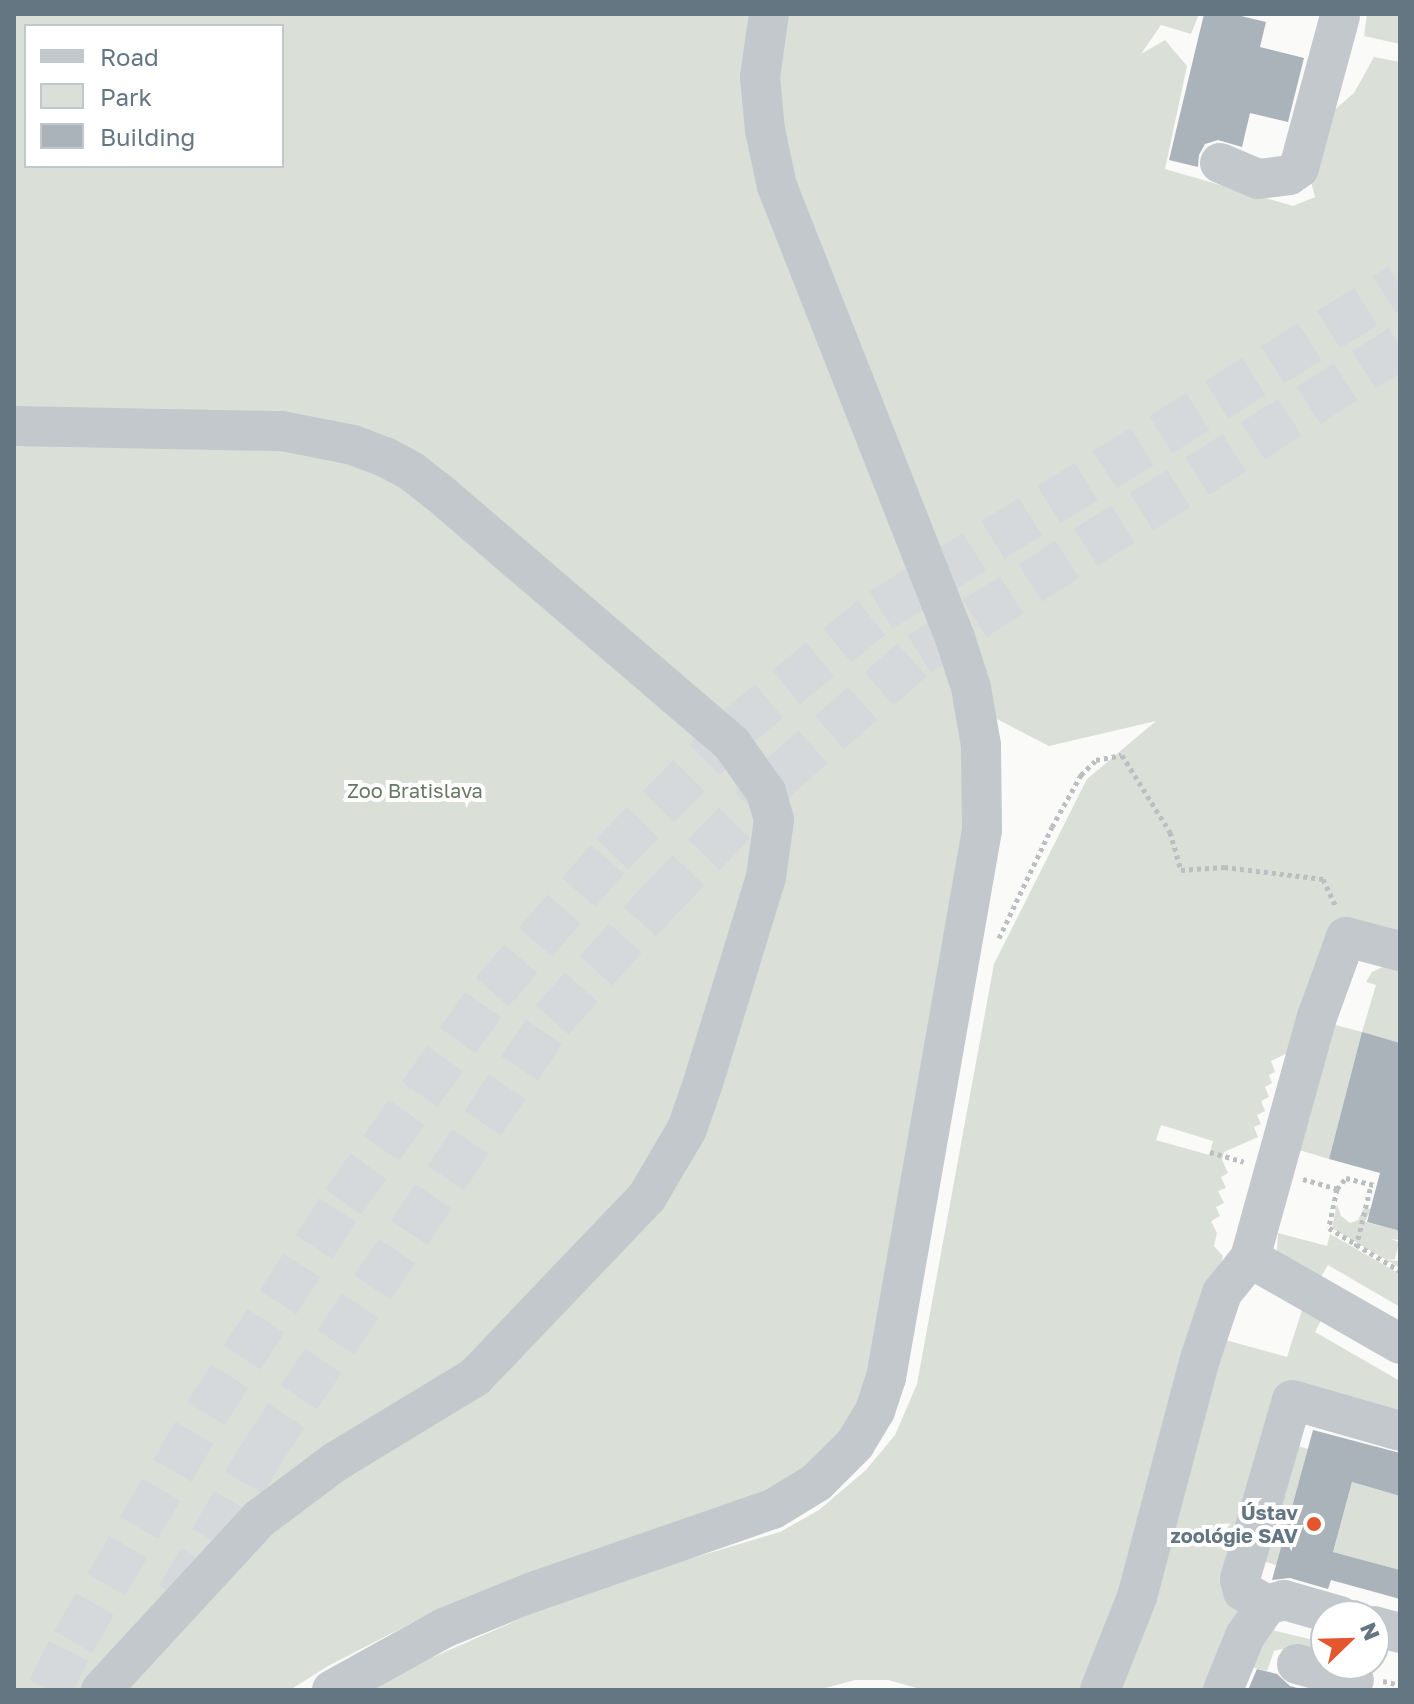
<!DOCTYPE html>
<meta charset="utf-8">
<style>
body{margin:0}
#map{position:relative;width:1414px;height:1704px;overflow:hidden;background:#fafaf8;font-family:"Golos Text",sans-serif}
div>[style]{position:absolute}
.green>*{inset:0;background:#dadfd7}
.building>*{inset:0;background:#aab3b9}
.highway-tunnel>*{height:44px;margin-top:-22px;transform-origin:0;background:repeating-linear-gradient(90deg,#d5d9db 0 44px,transparent 0 66px)}
.path>*{height:5px;margin-top:-2.5px;transform-origin:0;background:repeating-linear-gradient(90deg,#bbbfc2 0 4px,transparent 0 8px)}
.minor>*{height:40px;margin:-20px;padding:0 20px;transform-origin:20px;border-radius:20px;background:#c3c8cc}
.dots>*{width:22px;height:22px;translate:-50% -50%;box-sizing:border-box;border:4px solid #fff;border-radius:50%}
span{translate:-50% -50%;white-space:nowrap;text-align:center;line-height:1.15;-webkit-text-stroke:8px #fff;paint-order:stroke}
.park-label{font-size:20px;color:#687a64}
.poi-label{font-size:20px;color:#657683;font-weight:700}
.right{translate:-100% -50%;text-align:right}
.frame{position:absolute;inset:0;border:16px solid #657683;pointer-events:none}
.legend{position:absolute;left:24px;top:24px;width:260px;height:144px;box-sizing:border-box;background:#fff;border:2px solid #c1c8cd;margin:0;padding:10px 14px;list-style:none;font-size:24px;color:#657683}
.legend li{display:flex;align-items:center;gap:16px;height:40px}
.legend b{width:40px;border:2px solid #c1c8cd}
.north{position:absolute;left:1310px;top:1600px;width:80px;height:80px;box-sizing:border-box;background:#fff;border:2px solid #c1c8cd;border-radius:50%;rotate:67deg;font-size:22px;font-weight:700;line-height:32px;text-align:center;color:#657683}
.north::after{content:'';display:block;margin:auto;width:28px;height:36px;background:#e4572e;clip-path:polygon(50% 0,100% 100%,50% 72%,0 100%)}
</style>
<div id="map">
<div class="green">
<i style="clip-path:polygon(evenodd,14px 14px,749px 14px,743px 64px,945px 668px,962px 735px,967px 824px,865px 1392px,826px 1453px,783px 1482px,719px 1513px,433px 1612px,328px 1666px,290px 1690px,14px 1690px,14px 14px,26px 26px,282px 26px,282px 166px,26px 166px,26px 26px)"></i>
<i style="clip-path:polygon(evenodd,785px 14px,1199px 14px,1191px 34px,1161px 25px,1141px 54px,1165px 40px,1187px 66px,1165px 169px,1293px 206px,1315px 197px,1307px 166px,1316px 126px,1354px 93px,1374px 57px,1400px 62px,1400px 932px,1359px 922px,1294px 1050px,1271px 1061px,1275px 1072px,1269px 1075px,1272px 1083px,1265px 1087px,1269px 1097px,1261px 1101px,1265px 1111px,1257px 1115px,1261px 1124px,1254px 1127px,1258px 1137px,1224px 1152px,1222px 1160px,1228px 1173px,1221px 1177px,1226px 1188px,1218px 1191px,1224px 1203px,1216px 1207px,1220px 1216px,1211px 1221px,1217px 1233px,1214px 1246px,1223px 1256px,1089px 1690px,924px 1690px,888px 1680px,855px 1680px,818px 1690px,367px 1690px,399px 1672px,552px 1605px,612px 1582px,780px 1532px,819px 1510px,866px 1470px,895px 1435px,917px 1384px,994px 964px,1087px 779px,1156px 721px,1049px 746px,993px 717px,774px 124px,785px 14px,1161px 1125px,1213px 1141px,1209px 1155px,1156px 1140px,1161px 1125px)"></i>
<i style="clip-path:polygon(1367px 14px,1400px 14px,1400px 44px,1364px 36px)"></i>
<i style="clip-path:polygon(1385px 966px,1400px 971px,1400px 1043px,1362px 1033px,1329px 1159px,1299px 1150px,1332px 1024px,1362px 1032px,1376px 985px,1366px 982px,1372px 972px)"></i>
<i style="clip-path:polygon(1337px 1204px,1341px 1216px,1350px 1223px,1358px 1220px,1364px 1208px,1371px 1209px,1365px 1222px,1400px 1231px,1399px 1240px,1391px 1239px,1399px 1242px,1395px 1259px,1386px 1260px,1400px 1261px,1400px 1268px,1332px 1228px)"></i>
<i style="clip-path:polygon(1278px 1233px,1327px 1246px,1330px 1234px,1400px 1274px,1400px 1307px,1328px 1265px,1318px 1282px,1277px 1254px)"></i>
<i style="clip-path:polygon(1302px 1310px,1324px 1315px,1315px 1332px,1400px 1381px,1400px 1423px,1286px 1393px,1244px 1608px,1213px 1690px,1113px 1690px,1218px 1338px,1287px 1357px)"></i>
<i style="clip-path:polygon(1285px 1442px,1308px 1449px,1276px 1565px,1253px 1558px)"></i>
<i style="clip-path:polygon(1352px 1482px,1400px 1496px,1400px 1570px,1333px 1552px)"></i>
<i style="clip-path:polygon(1272px 1630px,1326px 1643px,1326px 1661px,1281px 1649px,1274px 1651px,1267px 1671px,1247px 1666px)"></i>
</div>
<div class="building">
<i style="clip-path:polygon(1204px 14px,1233px 14px,1266px 22px,1260px 47px,1304px 58px,1288px 122px,1250px 113px,1242px 147px,1218px 140px,1205px 144px,1199px 155px,1198px 167px,1169px 160px)"></i>
<i style="clip-path:polygon(1362px 1032px,1400px 1043px,1400px 1231px,1367px 1222px,1380px 1173px,1329px 1159px)"></i>
<i style="clip-path:polygon(1313px 1430px,1400px 1453px,1400px 1496px,1352px 1482px,1333px 1552px,1400px 1570px,1400px 1599px,1331px 1580px,1328px 1589px,1290px 1578px,1272px 1580px)"></i>
<i style="clip-path:polygon(1257px 1669px,1277px 1674px,1290px 1686px,1305px 1690px,1248px 1690px)"></i>
</div>
<div class="highway-tunnel">
<i style="left:178px;top:1597px;width:168px;rotate:-59.9deg"></i>
<i style="left:262px;top:1452px;width:520px;rotate:-56.13deg"></i>
<i style="left:552px;top:1020px;width:159px;rotate:-48.1deg"></i>
<i style="left:658px;top:902px;width:175px;rotate:-45.9deg"></i>
<i style="left:780px;top:776px;width:185px;rotate:-41.3deg"></i>
<i style="left:919px;top:654px;width:571px;rotate:-32.55deg"></i>
<i style="left:49px;top:1690px;width:54px;rotate:-63.4deg"></i>
<i style="left:73px;top:1642px;width:265px;rotate:-59.9deg"></i>
<i style="left:206px;top:1413px;width:252px;rotate:-57deg"></i>
<i style="left:343px;top:1202px;width:257px;rotate:-54.6deg"></i>
<i style="left:492px;top:992px;width:183px;rotate:-49deg"></i>
<i style="left:612px;top:854px;width:175px;rotate:-45.5deg"></i>
<i style="left:735px;top:729px;width:188px;rotate:-39.2deg"></i>
<i style="left:881px;top:610px;width:612px;rotate:-32.05deg"></i>
</div>
<div class="path">
<i style="left:999px;top:938px;width:123px;rotate:-64.5deg"></i>
<i style="left:1052px;top:827px;width:60px;rotate:-60.9deg"></i>
<i style="left:1081px;top:775px;width:21px;rotate:-45deg"></i>
<i style="left:1096px;top:760px;width:26px;rotate:-11deg"></i>
<i style="left:1122px;top:755px;width:91px;rotate:58.1deg"></i>
<i style="left:1170px;top:832px;width:40px;rotate:74deg"></i>
<i style="left:1181px;top:870px;width:43px;rotate:-4deg"></i>
<i style="left:1224px;top:867px;width:100px;rotate:6.9deg"></i>
<i style="left:1323px;top:879px;width:31px;rotate:65deg"></i>
<i style="left:1210px;top:1152px;width:35px;rotate:16deg"></i>
<i style="left:1303px;top:1179px;width:35px;rotate:16deg"></i>
<i style="left:1337px;top:1189px;width:14px;rotate:-51deg"></i>
<i style="left:1346px;top:1178px;width:32px;rotate:14deg"></i>
<i style="left:1337px;top:1189px;width:40px;rotate:102deg"></i>
<i style="left:1329px;top:1228px;width:83px;rotate:31.2deg"></i>
<i style="left:1356px;top:1247px;width:64px;rotate:-76.4deg"></i>
<i style="left:1383px;top:1681px;width:17px;rotate:13deg"></i>
</div>
<div class="minor">
<i style="left:1220px;top:163px;width:41px;rotate:22.8deg"></i>
<i style="left:1258px;top:179px;width:31px;rotate:-7deg"></i>
<i style="left:1289px;top:175px;width:12px;rotate:-35deg"></i>
<i style="left:1299px;top:168px;width:157px;rotate:-74.9deg"></i>
<i style="left:14px;top:426px;width:268px;rotate:1.1deg"></i>
<i style="left:282px;top:431px;width:72px;rotate:11.2deg"></i>
<i style="left:353px;top:445px;width:34px;rotate:21deg"></i>
<i style="left:385px;top:457px;width:30px;rotate:28deg"></i>
<i style="left:411px;top:471px;width:33px;rotate:38deg"></i>
<i style="left:437px;top:491px;width:389px;rotate:40.6deg"></i>
<i style="left:732px;top:744px;width:59px;rotate:54.7deg"></i>
<i style="left:766px;top:792px;width:29px;rotate:74deg"></i>
<i style="left:774px;top:820px;width:58px;rotate:98deg"></i>
<i style="left:766px;top:877px;width:215px;rotate:107deg"></i>
<i style="left:703px;top:1083px;width:49px;rotate:109.2deg"></i>
<i style="left:687px;top:1129px;width:79px;rotate:120.5deg"></i>
<i style="left:647px;top:1197px;width:249px;rotate:133.7deg"></i>
<i style="left:475px;top:1377px;width:164px;rotate:148.7deg"></i>
<i style="left:335px;top:1462px;width:95px;rotate:143.1deg"></i>
<i style="left:259px;top:1519px;width:233px;rotate:132.7deg"></i>
<i style="left:1250px;top:1258px;width:173px;rotate:29.8deg"></i>
<i style="left:1267px;top:1605px;width:28px;rotate:-150deg"></i>
<i style="left:1243px;top:1591px;width:12px;rotate:-104deg"></i>
<i style="left:1240px;top:1579px;width:186px;rotate:-73.8deg"></i>
<i style="left:1292px;top:1400px;width:112px;rotate:16deg"></i>
<i style="left:1374px;top:1626px;width:27px;rotate:15deg"></i>
<i style="left:1297px;top:1664px;width:59px;rotate:15.7deg"></i>
<i style="left:332px;top:1690px;width:128px;rotate:-29deg"></i>
<i style="left:444px;top:1628px;width:93px;rotate:-22.1deg"></i>
<i style="left:530px;top:1593px;width:257px;rotate:-19.1deg"></i>
<i style="left:773px;top:1509px;width:52px;rotate:-31.5deg"></i>
<i style="left:817px;top:1482px;width:54px;rotate:-45deg"></i>
<i style="left:855px;top:1444px;width:39px;rotate:-59deg"></i>
<i style="left:875px;top:1411px;width:35px;rotate:-72deg"></i>
<i style="left:886px;top:1378px;width:556px;rotate:-80.06deg"></i>
<i style="left:982px;top:830px;width:85px;rotate:-90.7deg"></i>
<i style="left:981px;top:745px;width:58px;rotate:-100deg"></i>
<i style="left:971px;top:688px;width:52px;rotate:-107.7deg"></i>
<i style="left:955px;top:638px;width:486px;rotate:-111.5deg"></i>
<i style="left:777px;top:186px;width:57px;rotate:-102.1deg"></i>
<i style="left:765px;top:130px;width:53px;rotate:-95.4deg"></i>
<i style="left:760px;top:77px;width:64px;rotate:-81.9deg"></i>
<i style="left:1100px;top:1690px;width:100px;rotate:-68.3deg"></i>
<i style="left:1137px;top:1597px;width:246px;rotate:-75.2deg"></i>
<i style="left:1200px;top:1359px;width:70px;rotate:-71.6deg"></i>
<i style="left:1222px;top:1293px;width:45px;rotate:-51.3deg"></i>
<i style="left:1250px;top:1258px;width:250px;rotate:-74.5deg"></i>
<i style="left:1317px;top:1017px;width:85px;rotate:-70.1deg"></i>
<i style="left:1346px;top:937px;width:56px;rotate:14.5deg"></i>
<i style="left:1223px;top:1690px;width:58px;rotate:-67.8deg"></i>
<i style="left:1245px;top:1636px;width:38px;rotate:-55deg"></i>
<i style="left:1267px;top:1605px;width:18px;rotate:-16deg"></i>
<i style="left:1284px;top:1600px;width:58px;rotate:15.9deg"></i>
</div>
<div class="dots">
<i style="left:1314px;top:1524px;background:#e4572e"></i>
</div>
<div class="park-label">
<span style="left:415px;top:790px">Zoo Bratislava</span>
</div>
<div class="poi-label">
<span class="right" style="left:1298px;top:1524px">Ústav<br>zoológie SAV</span>
</div>
<div class="frame"></div>
<ul class="legend">
<li><b style="height:10px;background:#c3c8cc"></b>Road</li>
<li><b style="height:22px;background:#dadfd7"></b>Park</li>
<li><b style="height:22px;background:#aab3b9"></b>Building</li>
</ul>
<div class="north">N</div>
</div>
